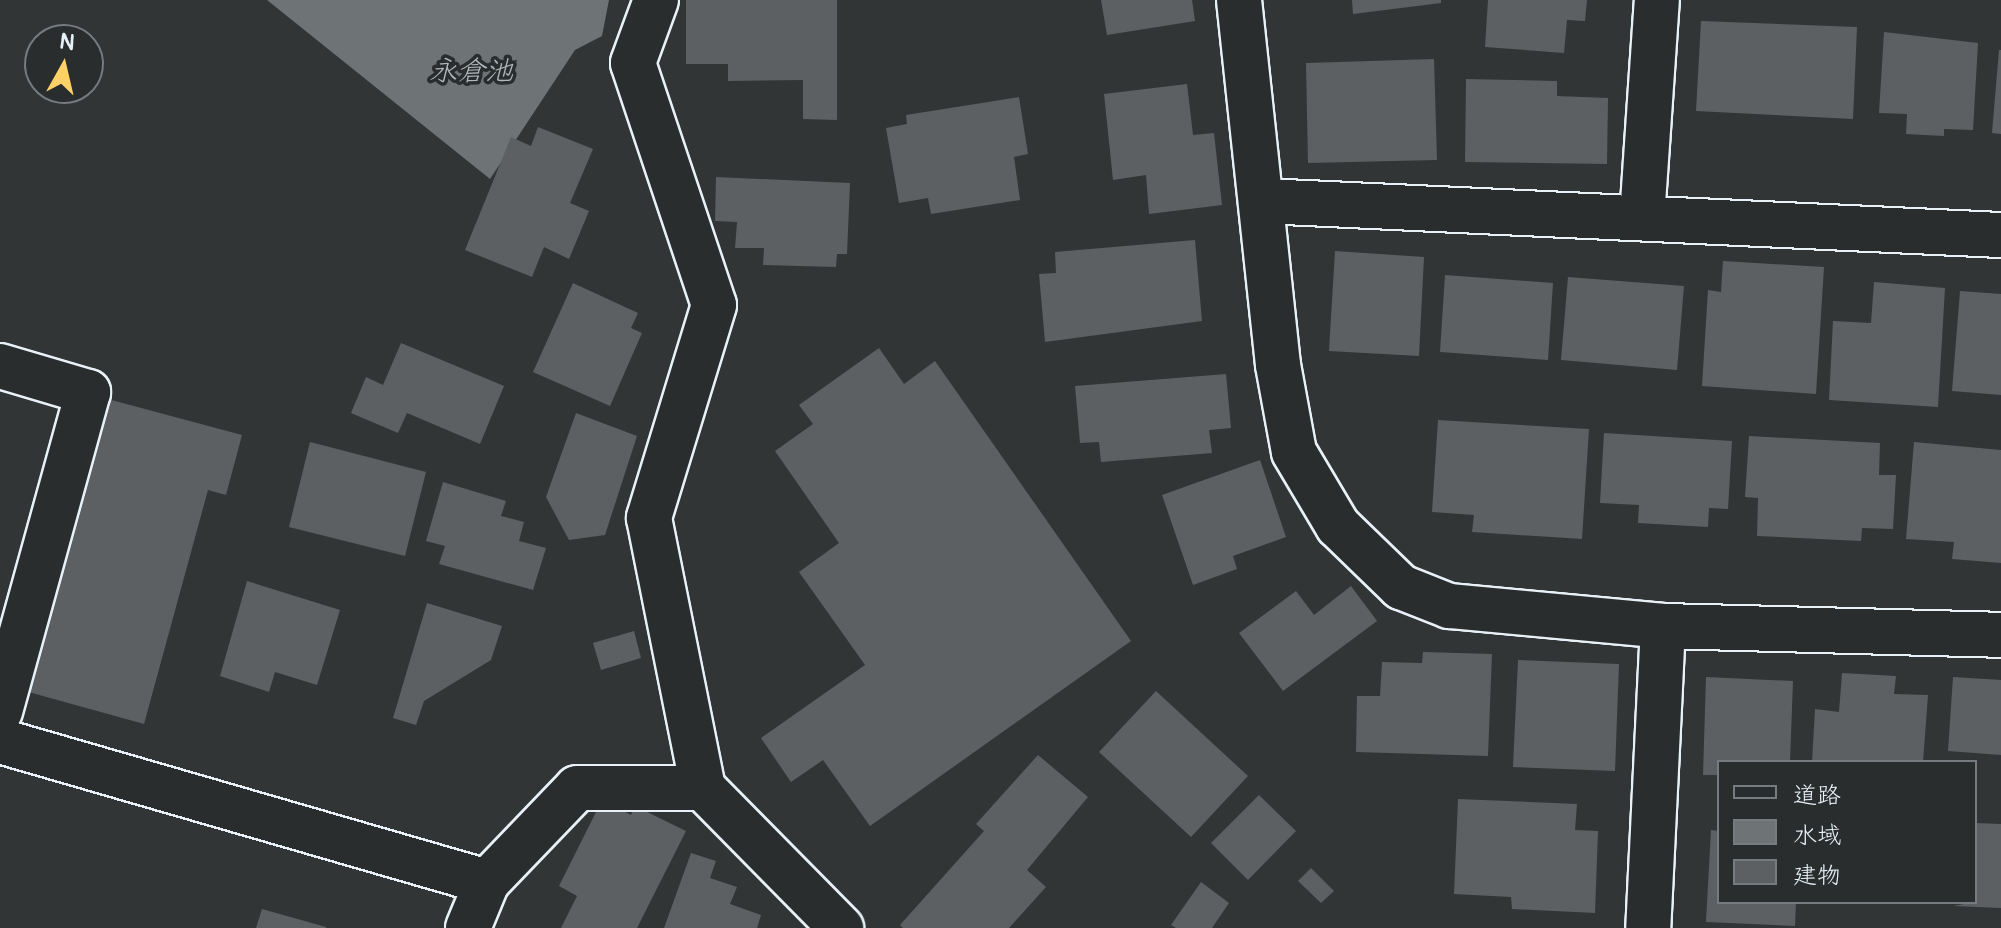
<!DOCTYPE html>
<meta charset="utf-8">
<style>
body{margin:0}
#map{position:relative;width:2001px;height:928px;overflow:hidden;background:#323536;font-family:Pangolin,"Klee One",sans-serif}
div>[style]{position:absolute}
.water>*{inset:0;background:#6e7376}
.building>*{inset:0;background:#5c6063}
.roads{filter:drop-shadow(2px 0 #e8f1f8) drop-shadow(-2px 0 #e8f1f8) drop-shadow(0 2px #e8f1f8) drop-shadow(0 -2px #e8f1f8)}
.minor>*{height:44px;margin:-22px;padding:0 22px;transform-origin:22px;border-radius:22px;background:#2a2d2e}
span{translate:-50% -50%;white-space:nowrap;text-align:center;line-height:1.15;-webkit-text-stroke:7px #2a2d2e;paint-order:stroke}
.water-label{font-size:28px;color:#b1b8be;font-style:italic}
.legend{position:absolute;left:1717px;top:760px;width:260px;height:144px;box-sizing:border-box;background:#2a2d2e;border:2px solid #767b7f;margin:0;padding:10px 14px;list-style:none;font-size:24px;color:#e8f1f8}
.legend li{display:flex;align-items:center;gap:16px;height:40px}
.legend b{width:40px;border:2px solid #767b7f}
.north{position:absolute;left:24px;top:24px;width:80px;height:80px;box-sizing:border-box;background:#2a2d2e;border:2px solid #767b7f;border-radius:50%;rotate:8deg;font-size:22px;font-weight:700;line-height:32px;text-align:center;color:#e8f1f8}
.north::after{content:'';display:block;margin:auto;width:28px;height:36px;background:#ffd166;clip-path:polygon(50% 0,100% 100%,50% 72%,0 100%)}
</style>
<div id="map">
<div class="water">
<i style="clip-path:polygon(267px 0,609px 0,602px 36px,575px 50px,490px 179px)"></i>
</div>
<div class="building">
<i style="clip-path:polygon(686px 0,837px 0,837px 120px,803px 119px,803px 80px,728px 81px,728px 64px,686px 64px)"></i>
<i style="clip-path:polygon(1101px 0,1192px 0,1195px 21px,1107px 35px)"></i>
<i style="clip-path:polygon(1352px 0,1441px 0,1441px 3px,1353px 14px)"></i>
<i style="clip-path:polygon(1488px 0,1587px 0,1585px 21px,1567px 20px,1564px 53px,1485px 47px)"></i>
<i style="clip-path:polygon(1701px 21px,1857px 27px,1853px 119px,1696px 111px)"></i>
<i style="clip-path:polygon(1884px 32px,1978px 43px,1973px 130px,1944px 129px,1944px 136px,1906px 134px,1907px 114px,1879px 113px)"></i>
<i style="clip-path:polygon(1999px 50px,2001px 50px,2001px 134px,1992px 133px)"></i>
<i style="clip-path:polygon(1434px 59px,1437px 160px,1308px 163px,1306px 63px)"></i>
<i style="clip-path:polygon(1466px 79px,1557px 81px,1557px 96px,1608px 98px,1607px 164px,1465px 162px)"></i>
<i style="clip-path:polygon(1187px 84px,1193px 135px,1214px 133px,1222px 205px,1149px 214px,1146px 175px,1113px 180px,1104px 94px)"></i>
<i style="clip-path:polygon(1019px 97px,1028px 154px,1014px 157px,1020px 200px,931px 214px,928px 198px,899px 203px,886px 128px,907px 124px,906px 115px)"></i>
<i style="clip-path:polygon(538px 127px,593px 149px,570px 203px,589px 211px,569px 259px,544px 247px,532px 277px,465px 250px,511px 137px,531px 146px)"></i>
<i style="clip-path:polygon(716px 177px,850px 183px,847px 254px,837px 254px,836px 267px,763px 265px,764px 248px,735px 248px,737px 222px,715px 221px)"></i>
<i style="clip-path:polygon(1195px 240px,1202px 321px,1045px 342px,1039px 274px,1056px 273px,1055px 252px)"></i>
<i style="clip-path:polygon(1335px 251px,1424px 257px,1419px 356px,1329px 351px)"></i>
<i style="clip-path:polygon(1723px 261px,1824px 267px,1816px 394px,1702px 386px,1708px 290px,1721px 292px)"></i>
<i style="clip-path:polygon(1445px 275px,1553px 283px,1548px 360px,1440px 352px)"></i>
<i style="clip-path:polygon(1568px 277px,1684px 286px,1677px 370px,1561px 360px)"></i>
<i style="clip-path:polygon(1874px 282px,1945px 288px,1938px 407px,1829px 400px,1833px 321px,1871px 323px)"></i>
<i style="clip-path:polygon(573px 283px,638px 313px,631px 328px,642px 333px,610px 406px,533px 372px)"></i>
<i style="clip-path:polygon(1960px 291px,2001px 294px,2001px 395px,1952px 391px)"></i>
<i style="clip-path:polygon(401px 343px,504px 386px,480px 444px,407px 413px,398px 433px,351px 413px,366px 377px,383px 385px)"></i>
<i style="clip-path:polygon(879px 348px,904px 384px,935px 361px,1131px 641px,870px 826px,823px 760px,791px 782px,761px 738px,865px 665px,799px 572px,839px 543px,775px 451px,813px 424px,799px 405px)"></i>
<i style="clip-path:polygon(1226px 374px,1231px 428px,1209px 430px,1212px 453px,1101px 462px,1099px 442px,1080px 443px,1075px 386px)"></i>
<i style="clip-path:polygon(104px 398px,242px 435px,226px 495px,208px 490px,144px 724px,25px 691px)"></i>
<i style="clip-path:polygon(576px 413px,637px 436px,605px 535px,569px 540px,546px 497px)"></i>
<i style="clip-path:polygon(1438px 420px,1589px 429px,1582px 539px,1472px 532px,1474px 515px,1432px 512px)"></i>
<i style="clip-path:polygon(1604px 433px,1732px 441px,1728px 509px,1709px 508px,1708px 527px,1638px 523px,1639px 505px,1600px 503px)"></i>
<i style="clip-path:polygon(1749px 436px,1880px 443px,1879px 475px,1896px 475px,1893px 529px,1862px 528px,1861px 541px,1757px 536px,1758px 498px,1745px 497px)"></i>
<i style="clip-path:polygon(310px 442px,426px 472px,405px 556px,289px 527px)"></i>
<i style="clip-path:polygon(1914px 442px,2001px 450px,2001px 563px,1952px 559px,1954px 542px,1906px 539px)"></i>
<i style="clip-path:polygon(1260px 460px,1286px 537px,1233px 556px,1237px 569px,1193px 585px,1162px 495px)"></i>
<i style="clip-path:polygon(443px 482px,506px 501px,501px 516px,524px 522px,519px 541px,546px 548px,533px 590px,439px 564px,445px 546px,426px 541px)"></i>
<i style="clip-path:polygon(247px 581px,340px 610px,317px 685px,275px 672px,269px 692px,220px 676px)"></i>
<i style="clip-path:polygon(1351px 586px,1377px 621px,1283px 691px,1239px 633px,1296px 591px,1314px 615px)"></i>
<i style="clip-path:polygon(427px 603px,502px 626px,491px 660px,424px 701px,416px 725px,393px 718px)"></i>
<i style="clip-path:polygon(634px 631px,641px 658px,601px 670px,593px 643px)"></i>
<i style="clip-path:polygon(1423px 652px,1492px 654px,1488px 756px,1356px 752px,1357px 696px,1380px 696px,1382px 662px,1422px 663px)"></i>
<i style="clip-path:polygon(1518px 660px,1619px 664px,1615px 771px,1513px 767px)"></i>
<i style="clip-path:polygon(1842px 673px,1896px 676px,1894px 694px,1928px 695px,1923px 762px,1812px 762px,1815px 709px,1839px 712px)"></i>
<i style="clip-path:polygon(1706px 677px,1793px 681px,1790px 762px,1719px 762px,1719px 775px,1703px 775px)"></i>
<i style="clip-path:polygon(1953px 677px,2001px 680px,2001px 755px,1948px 751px)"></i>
<i style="clip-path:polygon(1156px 691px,1248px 776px,1191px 837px,1099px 752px)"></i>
<i style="clip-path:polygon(1038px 755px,1088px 797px,1027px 870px,1046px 887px,1009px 928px,903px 928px,900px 925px,984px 831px,976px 824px)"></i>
<i style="clip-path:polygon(1259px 795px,1296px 831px,1248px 880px,1211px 843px)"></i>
<i style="clip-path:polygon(1458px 799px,1577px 804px,1575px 830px,1598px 831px,1595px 913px,1512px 909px,1511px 897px,1454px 894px)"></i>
<i style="clip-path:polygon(602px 800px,631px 815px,635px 806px,686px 831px,637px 928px,561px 928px,577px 896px,559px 886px)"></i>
<i style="clip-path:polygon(1975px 823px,2001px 824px,2001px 908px,1953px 906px,1975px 902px)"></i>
<i style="clip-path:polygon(1711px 830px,1719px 831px,1719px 902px,1796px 902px,1795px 926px,1706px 922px)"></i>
<i style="clip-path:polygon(691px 853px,716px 861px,710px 878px,737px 887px,730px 904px,761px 915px,757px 928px,664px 928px)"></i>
<i style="clip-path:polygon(1311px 868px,1334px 891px,1321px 903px,1298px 881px)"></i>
<i style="clip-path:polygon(1201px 882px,1229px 903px,1212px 928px,1176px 928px,1171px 925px)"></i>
<i style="clip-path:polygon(262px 909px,326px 927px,326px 928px,256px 928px)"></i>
</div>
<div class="roads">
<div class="minor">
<i style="left:656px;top:0;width:67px;rotate:110.1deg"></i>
<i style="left:633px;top:63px;width:255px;rotate:71.5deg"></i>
<i style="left:714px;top:305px;width:223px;rotate:107deg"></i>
<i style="left:649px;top:518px;width:275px;rotate:78.7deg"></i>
<i style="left:703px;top:788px;width:197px;rotate:45.4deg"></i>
<i style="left:1239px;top:0;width:367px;rotate:83.9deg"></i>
<i style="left:1278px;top:365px;width:88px;rotate:79.6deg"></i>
<i style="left:1294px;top:452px;width:86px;rotate:59.3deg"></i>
<i style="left:1338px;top:526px;width:88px;rotate:44.1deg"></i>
<i style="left:1401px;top:587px;width:52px;rotate:21.6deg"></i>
<i style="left:1449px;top:606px;width:215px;rotate:5.3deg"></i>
<i style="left:1663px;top:626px;width:302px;rotate:92.8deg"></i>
<i style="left:1263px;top:201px;width:739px;rotate:2.64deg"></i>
<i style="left:1642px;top:218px;width:219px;rotate:-86.1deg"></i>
<i style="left:0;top:366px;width:92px;rotate:16.5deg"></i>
<i style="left:88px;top:392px;width:331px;rotate:105.4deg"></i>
<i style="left:1663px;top:626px;width:338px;rotate:1.5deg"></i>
<i style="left:0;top:741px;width:507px;rotate:16.15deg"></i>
<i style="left:468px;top:928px;width:50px;rotate:-67.6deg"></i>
<i style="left:487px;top:882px;width:130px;rotate:-46.2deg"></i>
<i style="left:577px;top:788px;width:126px"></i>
</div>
</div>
<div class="water-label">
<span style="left:471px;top:72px">永倉池</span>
</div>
<ul class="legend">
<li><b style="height:10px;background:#2a2d2e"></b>道路</li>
<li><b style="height:22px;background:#6e7376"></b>水域</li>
<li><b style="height:22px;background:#5c6063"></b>建物</li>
</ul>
<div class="north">N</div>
</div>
